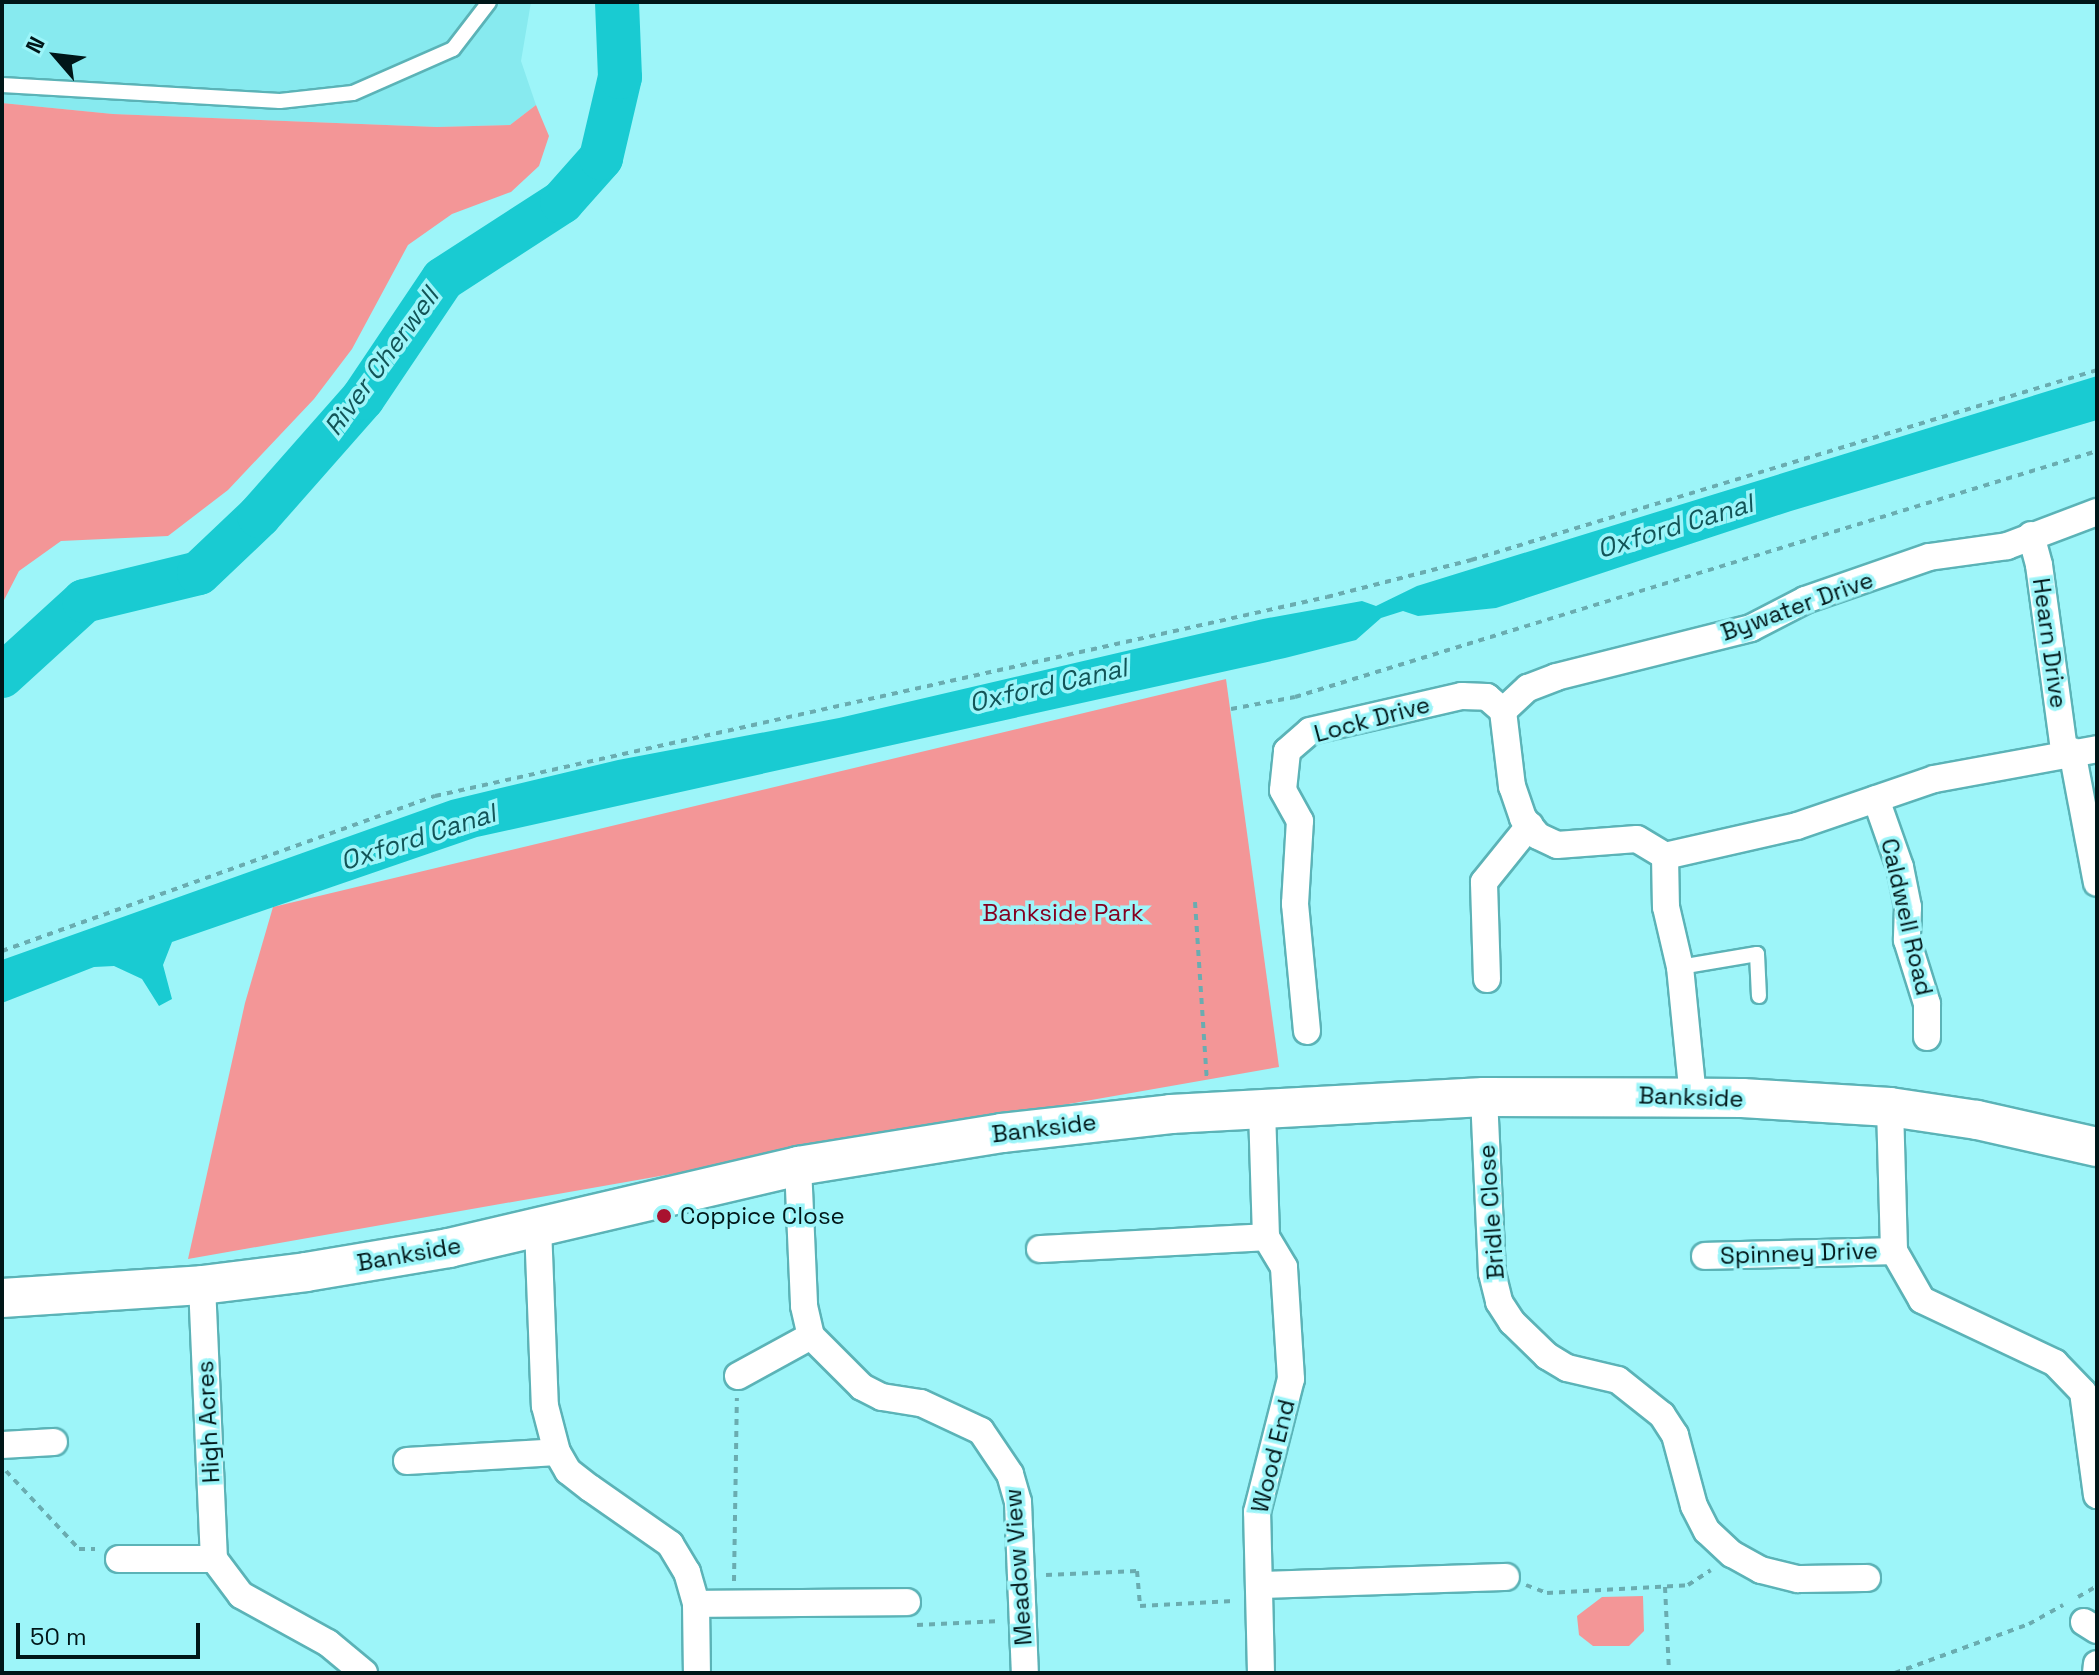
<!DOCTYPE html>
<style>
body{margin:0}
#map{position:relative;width:2099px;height:1675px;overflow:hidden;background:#9df5f9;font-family:"Space Grotesk",sans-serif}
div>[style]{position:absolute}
.built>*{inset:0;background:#87eaef}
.green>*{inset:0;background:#f39697}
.water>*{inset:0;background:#19cbd2}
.river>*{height:44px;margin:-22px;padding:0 22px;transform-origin:22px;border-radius:22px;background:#19cbd2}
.path>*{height:4px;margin-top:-2px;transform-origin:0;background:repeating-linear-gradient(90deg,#6aacb0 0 6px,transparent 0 12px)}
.roads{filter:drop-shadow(2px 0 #5bb3b7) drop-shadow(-2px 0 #5bb3b7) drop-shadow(0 2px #5bb3b7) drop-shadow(0 -2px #5bb3b7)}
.lane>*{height:14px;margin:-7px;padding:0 7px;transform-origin:7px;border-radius:7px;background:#fff}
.street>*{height:26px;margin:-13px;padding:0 13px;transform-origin:13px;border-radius:13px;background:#fff}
.secondary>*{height:38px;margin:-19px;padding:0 19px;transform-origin:19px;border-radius:19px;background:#fff}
.dots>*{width:22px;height:22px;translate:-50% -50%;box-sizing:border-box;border:4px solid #9df5f9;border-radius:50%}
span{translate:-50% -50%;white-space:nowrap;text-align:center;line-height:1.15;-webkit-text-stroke:7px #9df5f9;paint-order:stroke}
.street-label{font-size:24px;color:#001618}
.park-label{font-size:24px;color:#850020}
.poi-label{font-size:24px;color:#001618}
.left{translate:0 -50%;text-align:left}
.water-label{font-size:26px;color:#125457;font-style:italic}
.frame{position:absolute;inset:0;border:4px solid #001618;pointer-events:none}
.north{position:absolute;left:16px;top:16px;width:80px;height:80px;-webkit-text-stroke:6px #9df5f9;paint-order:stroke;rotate:298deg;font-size:22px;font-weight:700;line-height:32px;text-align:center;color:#001618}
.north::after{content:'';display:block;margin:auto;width:28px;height:36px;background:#001618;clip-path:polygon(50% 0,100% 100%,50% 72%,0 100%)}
.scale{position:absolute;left:16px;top:1623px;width:184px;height:36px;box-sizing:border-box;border:4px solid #001618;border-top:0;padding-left:10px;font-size:24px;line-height:28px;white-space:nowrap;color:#001618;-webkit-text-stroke:6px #9df5f9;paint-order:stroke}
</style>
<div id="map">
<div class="built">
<i style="clip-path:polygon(2px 2px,531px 2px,521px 61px,536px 105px,510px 125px,437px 127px,113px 114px,2px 103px)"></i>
</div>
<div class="green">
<i style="clip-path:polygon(2px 103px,113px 114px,437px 127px,510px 125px,536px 105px,549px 136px,539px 166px,511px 192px,452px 214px,408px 245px,352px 349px,314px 399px,228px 490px,168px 536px,61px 541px,19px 571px,2px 604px)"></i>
<i style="clip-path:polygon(1226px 679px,1279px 1067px,188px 1259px,245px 1003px,273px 907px)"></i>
<i style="clip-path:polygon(1643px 1596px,1644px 1631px,1629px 1646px,1593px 1646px,1579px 1635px,1577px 1616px,1602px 1597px)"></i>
</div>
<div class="water">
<i style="clip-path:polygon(2097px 376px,2097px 420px,1791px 511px,1496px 608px,1418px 616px,1403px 611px,1381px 618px,1356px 640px,1285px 658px,477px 837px,172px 942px,163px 965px,172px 999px,159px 1006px,142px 979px,114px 966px,94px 967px,2px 1003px,2px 960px,451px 800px,618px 760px,839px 718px,1263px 619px,1362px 601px,1376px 606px,1417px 586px)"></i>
</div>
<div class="river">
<i style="left:2px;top:676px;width:111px;rotate:-42.4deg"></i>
<i style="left:84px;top:601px;width:118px;rotate:-13.7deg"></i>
<i style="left:199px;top:573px;width:83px;rotate:-43.5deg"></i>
<i style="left:259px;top:516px;width:157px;rotate:-48.6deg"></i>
<i style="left:363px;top:398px;width:143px;rotate:-56.1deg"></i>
<i style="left:443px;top:279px;width:142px;rotate:-32.9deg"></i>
<i style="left:562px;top:202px;width:59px;rotate:-48.4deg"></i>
<i style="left:601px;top:158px;width:83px;rotate:-76.8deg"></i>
<i style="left:620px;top:77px;width:75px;rotate:-92.3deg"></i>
</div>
<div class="path">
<i style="left:1231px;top:709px;width:65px;rotate:-10.6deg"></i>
<i style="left:1295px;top:697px;width:839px;rotate:-17.05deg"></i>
<i style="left:1195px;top:902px;width:179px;rotate:86.2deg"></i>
<i style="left:2px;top:951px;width:460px;rotate:-19.7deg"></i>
<i style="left:435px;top:796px;width:914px;rotate:-12.58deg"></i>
<i style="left:1327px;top:597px;width:149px;rotate:-14.4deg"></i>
<i style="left:1471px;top:560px;width:654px;rotate:-16.88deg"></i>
<i style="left:6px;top:1471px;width:107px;rotate:46.9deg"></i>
<i style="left:79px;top:1549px;width:16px"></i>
<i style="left:1046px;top:1575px;width:91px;rotate:-2.5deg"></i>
<i style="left:1137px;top:1571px;width:35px;rotate:85deg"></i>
<i style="left:1140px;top:1606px;width:93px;rotate:-3.1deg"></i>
<i style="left:734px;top:1581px;width:183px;rotate:-89.1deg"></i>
<i style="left:1526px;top:1585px;width:22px;rotate:21deg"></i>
<i style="left:1547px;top:1593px;width:141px;rotate:-3.2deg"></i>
<i style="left:1688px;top:1585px;width:27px;rotate:-33deg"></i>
<i style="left:1665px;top:1587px;width:86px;rotate:87.3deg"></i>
<i style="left:2078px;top:1597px;width:22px;rotate:-30deg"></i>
<i style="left:917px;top:1625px;width:84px;rotate:-2.7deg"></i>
<i style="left:1895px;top:1673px;width:143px;rotate:-20.1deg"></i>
<i style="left:2029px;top:1624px;width:39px;rotate:-29deg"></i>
</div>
<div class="roads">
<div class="lane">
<i style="left:2px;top:85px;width:278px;rotate:3.3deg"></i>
<i style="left:280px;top:101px;width:73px;rotate:-6.3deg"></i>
<i style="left:353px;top:93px;width:109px;rotate:-23.7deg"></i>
<i style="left:453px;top:49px;width:59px;rotate:-52.5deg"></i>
<i style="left:1680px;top:967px;width:78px;rotate:-9.6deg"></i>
<i style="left:1757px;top:954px;width:42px;rotate:87.3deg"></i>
</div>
<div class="street">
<i style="left:2031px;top:535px;width:31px;rotate:75deg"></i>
<i style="left:2039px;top:565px;width:188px;rotate:82.3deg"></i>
<i style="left:1503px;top:711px;width:34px;rotate:-43deg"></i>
<i style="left:1528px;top:688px;width:30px;rotate:-21deg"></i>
<i style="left:1556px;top:677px;width:201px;rotate:-14.1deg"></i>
<i style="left:1751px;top:628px;width:61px;rotate:-27.4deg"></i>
<i style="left:1805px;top:600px;width:131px;rotate:-19.1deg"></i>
<i style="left:1929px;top:557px;width:79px;rotate:-8deg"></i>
<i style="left:2007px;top:546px;width:96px;rotate:-20.7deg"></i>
<i style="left:1503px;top:711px;width:76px;rotate:83.2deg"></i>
<i style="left:1512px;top:786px;width:34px;rotate:71deg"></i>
<i style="left:1523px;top:818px;width:23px;rotate:50deg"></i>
<i style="left:1538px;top:836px;width:21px;rotate:25deg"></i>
<i style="left:1557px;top:845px;width:80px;rotate:-4.3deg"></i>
<i style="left:1637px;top:839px;width:33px;rotate:31deg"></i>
<i style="left:1665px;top:856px;width:51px;rotate:88.9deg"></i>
<i style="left:1666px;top:907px;width:62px;rotate:76.9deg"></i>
<i style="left:1680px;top:967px;width:131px;rotate:84.3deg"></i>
<i style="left:2072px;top:751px;width:134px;rotate:79.3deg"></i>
<i style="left:1876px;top:799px;width:72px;rotate:70.6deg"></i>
<i style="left:1900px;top:867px;width:41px;rotate:78.7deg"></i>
<i style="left:1908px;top:907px;width:33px;rotate:92deg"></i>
<i style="left:1907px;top:940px;width:67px;rotate:72.6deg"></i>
<i style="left:1927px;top:1004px;width:33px;rotate:90deg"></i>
<i style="left:1665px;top:856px;width:135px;rotate:-12.8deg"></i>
<i style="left:1797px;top:826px;width:145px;rotate:-18.9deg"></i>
<i style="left:1934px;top:779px;width:166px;rotate:-10.4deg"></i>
<i style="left:1487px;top:979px;width:97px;rotate:-91.8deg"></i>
<i style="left:1484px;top:882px;width:73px;rotate:-51.1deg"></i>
<i style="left:1307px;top:1031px;width:128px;rotate:-95.4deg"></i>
<i style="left:1295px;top:904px;width:83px;rotate:-86.6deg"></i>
<i style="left:1300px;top:821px;width:35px;rotate:-119deg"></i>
<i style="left:1283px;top:790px;width:39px;rotate:-84deg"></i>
<i style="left:1287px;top:751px;width:30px;rotate:-41deg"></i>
<i style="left:1310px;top:731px;width:156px;rotate:-13deg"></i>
<i style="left:1462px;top:696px;width:25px;rotate:2deg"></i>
<i style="left:1487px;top:697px;width:21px;rotate:41deg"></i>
<i style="left:1484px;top:1097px;width:176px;rotate:87.4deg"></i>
<i style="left:1492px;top:1273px;width:30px;rotate:76deg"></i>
<i style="left:1499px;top:1302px;width:24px;rotate:57deg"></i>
<i style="left:1512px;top:1322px;width:49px;rotate:44.2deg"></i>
<i style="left:1547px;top:1356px;width:23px;rotate:31deg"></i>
<i style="left:1567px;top:1368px;width:52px;rotate:13.2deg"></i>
<i style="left:1618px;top:1380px;width:56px;rotate:38.5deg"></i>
<i style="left:1662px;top:1415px;width:24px;rotate:57deg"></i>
<i style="left:1675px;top:1435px;width:73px;rotate:75deg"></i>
<i style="left:1694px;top:1506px;width:28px;rotate:63deg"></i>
<i style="left:1707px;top:1531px;width:34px;rotate:43deg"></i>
<i style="left:1732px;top:1554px;width:33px;rotate:29deg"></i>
<i style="left:1761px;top:1570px;width:38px;rotate:14deg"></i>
<i style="left:1798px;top:1579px;width:69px;rotate:-0.8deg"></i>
<i style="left:1890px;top:1107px;width:144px;rotate:88.4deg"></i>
<i style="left:1894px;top:1251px;width:56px;rotate:60.3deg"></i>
<i style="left:1922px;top:1300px;width:147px;rotate:25.3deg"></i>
<i style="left:2055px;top:1363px;width:40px;rotate:46deg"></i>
<i style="left:2083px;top:1392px;width:104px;rotate:82.3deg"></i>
<i style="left:798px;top:1166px;width:140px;rotate:87.5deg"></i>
<i style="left:804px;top:1306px;width:31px;rotate:77deg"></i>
<i style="left:811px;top:1336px;width:72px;rotate:45deg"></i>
<i style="left:862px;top:1387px;width:22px;rotate:27deg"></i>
<i style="left:882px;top:1397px;width:39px;rotate:9deg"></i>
<i style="left:921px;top:1403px;width:66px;rotate:25deg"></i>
<i style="left:981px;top:1431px;width:52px;rotate:56deg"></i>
<i style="left:1010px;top:1474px;width:29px;rotate:74deg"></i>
<i style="left:1018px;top:1502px;width:171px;rotate:87.7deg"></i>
<i style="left:538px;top:1227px;width:179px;rotate:87.8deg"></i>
<i style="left:545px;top:1406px;width:48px;rotate:75.4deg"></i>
<i style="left:1040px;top:1249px;width:226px;rotate:-3deg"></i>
<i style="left:1705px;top:1256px;width:189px;rotate:-1.5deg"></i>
<i style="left:202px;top:1285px;width:274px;rotate:87.5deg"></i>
<i style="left:214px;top:1559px;width:45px;rotate:53.1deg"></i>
<i style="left:241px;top:1595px;width:99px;rotate:28.9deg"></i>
<i style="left:328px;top:1643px;width:47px;rotate:39.8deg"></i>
<i style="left:738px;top:1376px;width:83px;rotate:-28.7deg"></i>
<i style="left:2px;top:1445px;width:52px;rotate:-3.3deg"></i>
<i style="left:407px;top:1461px;width:150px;rotate:-3.4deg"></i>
<i style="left:557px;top:1452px;width:22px;rotate:60deg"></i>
<i style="left:568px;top:1471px;width:28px;rotate:38deg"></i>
<i style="left:590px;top:1488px;width:98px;rotate:35deg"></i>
<i style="left:670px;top:1544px;width:33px;rotate:59deg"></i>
<i style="left:687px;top:1572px;width:33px;rotate:74deg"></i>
<i style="left:696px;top:1604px;width:69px;rotate:89.2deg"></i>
<i style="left:119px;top:1559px;width:95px"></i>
<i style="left:1260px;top:1585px;width:246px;rotate:-1.9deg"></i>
<i style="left:696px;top:1604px;width:211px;rotate:-0.5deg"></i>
<i style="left:2084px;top:1622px;width:15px;rotate:32deg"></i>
<i style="left:1261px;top:1673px;width:161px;rotate:-91.4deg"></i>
<i style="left:1257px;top:1512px;width:137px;rotate:-75.7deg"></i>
<i style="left:1291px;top:1379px;width:112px;rotate:-93.6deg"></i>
<i style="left:1284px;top:1267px;width:35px;rotate:-121deg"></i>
<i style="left:1266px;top:1237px;width:127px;rotate:-91.8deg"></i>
<i style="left:2096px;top:1673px;width:9px;rotate:-84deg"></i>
</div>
<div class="secondary">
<i style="left:2px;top:1298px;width:200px;rotate:-3.7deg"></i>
<i style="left:202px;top:1285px;width:105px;rotate:-7.1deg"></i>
<i style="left:306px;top:1272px;width:145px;rotate:-9.5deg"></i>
<i style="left:449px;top:1248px;width:359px;rotate:-13.2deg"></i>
<i style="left:798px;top:1166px;width:207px;rotate:-9.2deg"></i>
<i style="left:1002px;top:1133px;width:170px;rotate:-6.4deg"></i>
<i style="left:1171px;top:1114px;width:313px;rotate:-3.1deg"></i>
<i style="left:1484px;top:1097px;width:258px;rotate:0.2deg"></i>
<i style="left:1742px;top:1098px;width:148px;rotate:3.5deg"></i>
<i style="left:1890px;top:1107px;width:88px;rotate:8.5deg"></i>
<i style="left:1977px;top:1120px;width:123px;rotate:12.7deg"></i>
</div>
</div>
<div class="dots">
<i style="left:664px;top:1216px;background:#a9122f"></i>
</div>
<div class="street-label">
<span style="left:1797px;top:606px;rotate:-20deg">Bywater Drive</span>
<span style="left:2050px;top:643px;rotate:82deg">Hearn Drive</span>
<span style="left:1372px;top:719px;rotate:-15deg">Lock Drive</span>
<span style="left:1907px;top:917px;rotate:77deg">Caldwell Road</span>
<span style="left:1691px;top:1097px;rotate:2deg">Bankside</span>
<span style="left:1044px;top:1128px;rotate:-7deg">Bankside</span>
<span style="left:1491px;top:1212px;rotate:-94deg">Bridle Close</span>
<span style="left:1799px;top:1253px;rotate:-2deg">Spinney Drive</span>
<span style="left:409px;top:1254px;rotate:-10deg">Bankside</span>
<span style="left:208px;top:1422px;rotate:-93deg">High Acres</span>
<span style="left:1273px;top:1456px;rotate:-76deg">Wood End</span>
<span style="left:1018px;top:1567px;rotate:-94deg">Meadow View</span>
</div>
<div class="park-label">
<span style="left:1063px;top:913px">Bankside Park</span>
</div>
<div class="poi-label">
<span class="left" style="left:680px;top:1216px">Coppice Close</span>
</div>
<div class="water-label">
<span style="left:382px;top:362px;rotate:-54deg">River Cherwell</span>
<span style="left:1675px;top:527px;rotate:-17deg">Oxford Canal</span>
<span style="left:1048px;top:686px;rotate:-13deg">Oxford Canal</span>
<span style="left:418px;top:838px;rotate:-18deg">Oxford Canal</span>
</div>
<div class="frame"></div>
<div class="north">N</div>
<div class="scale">50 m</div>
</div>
